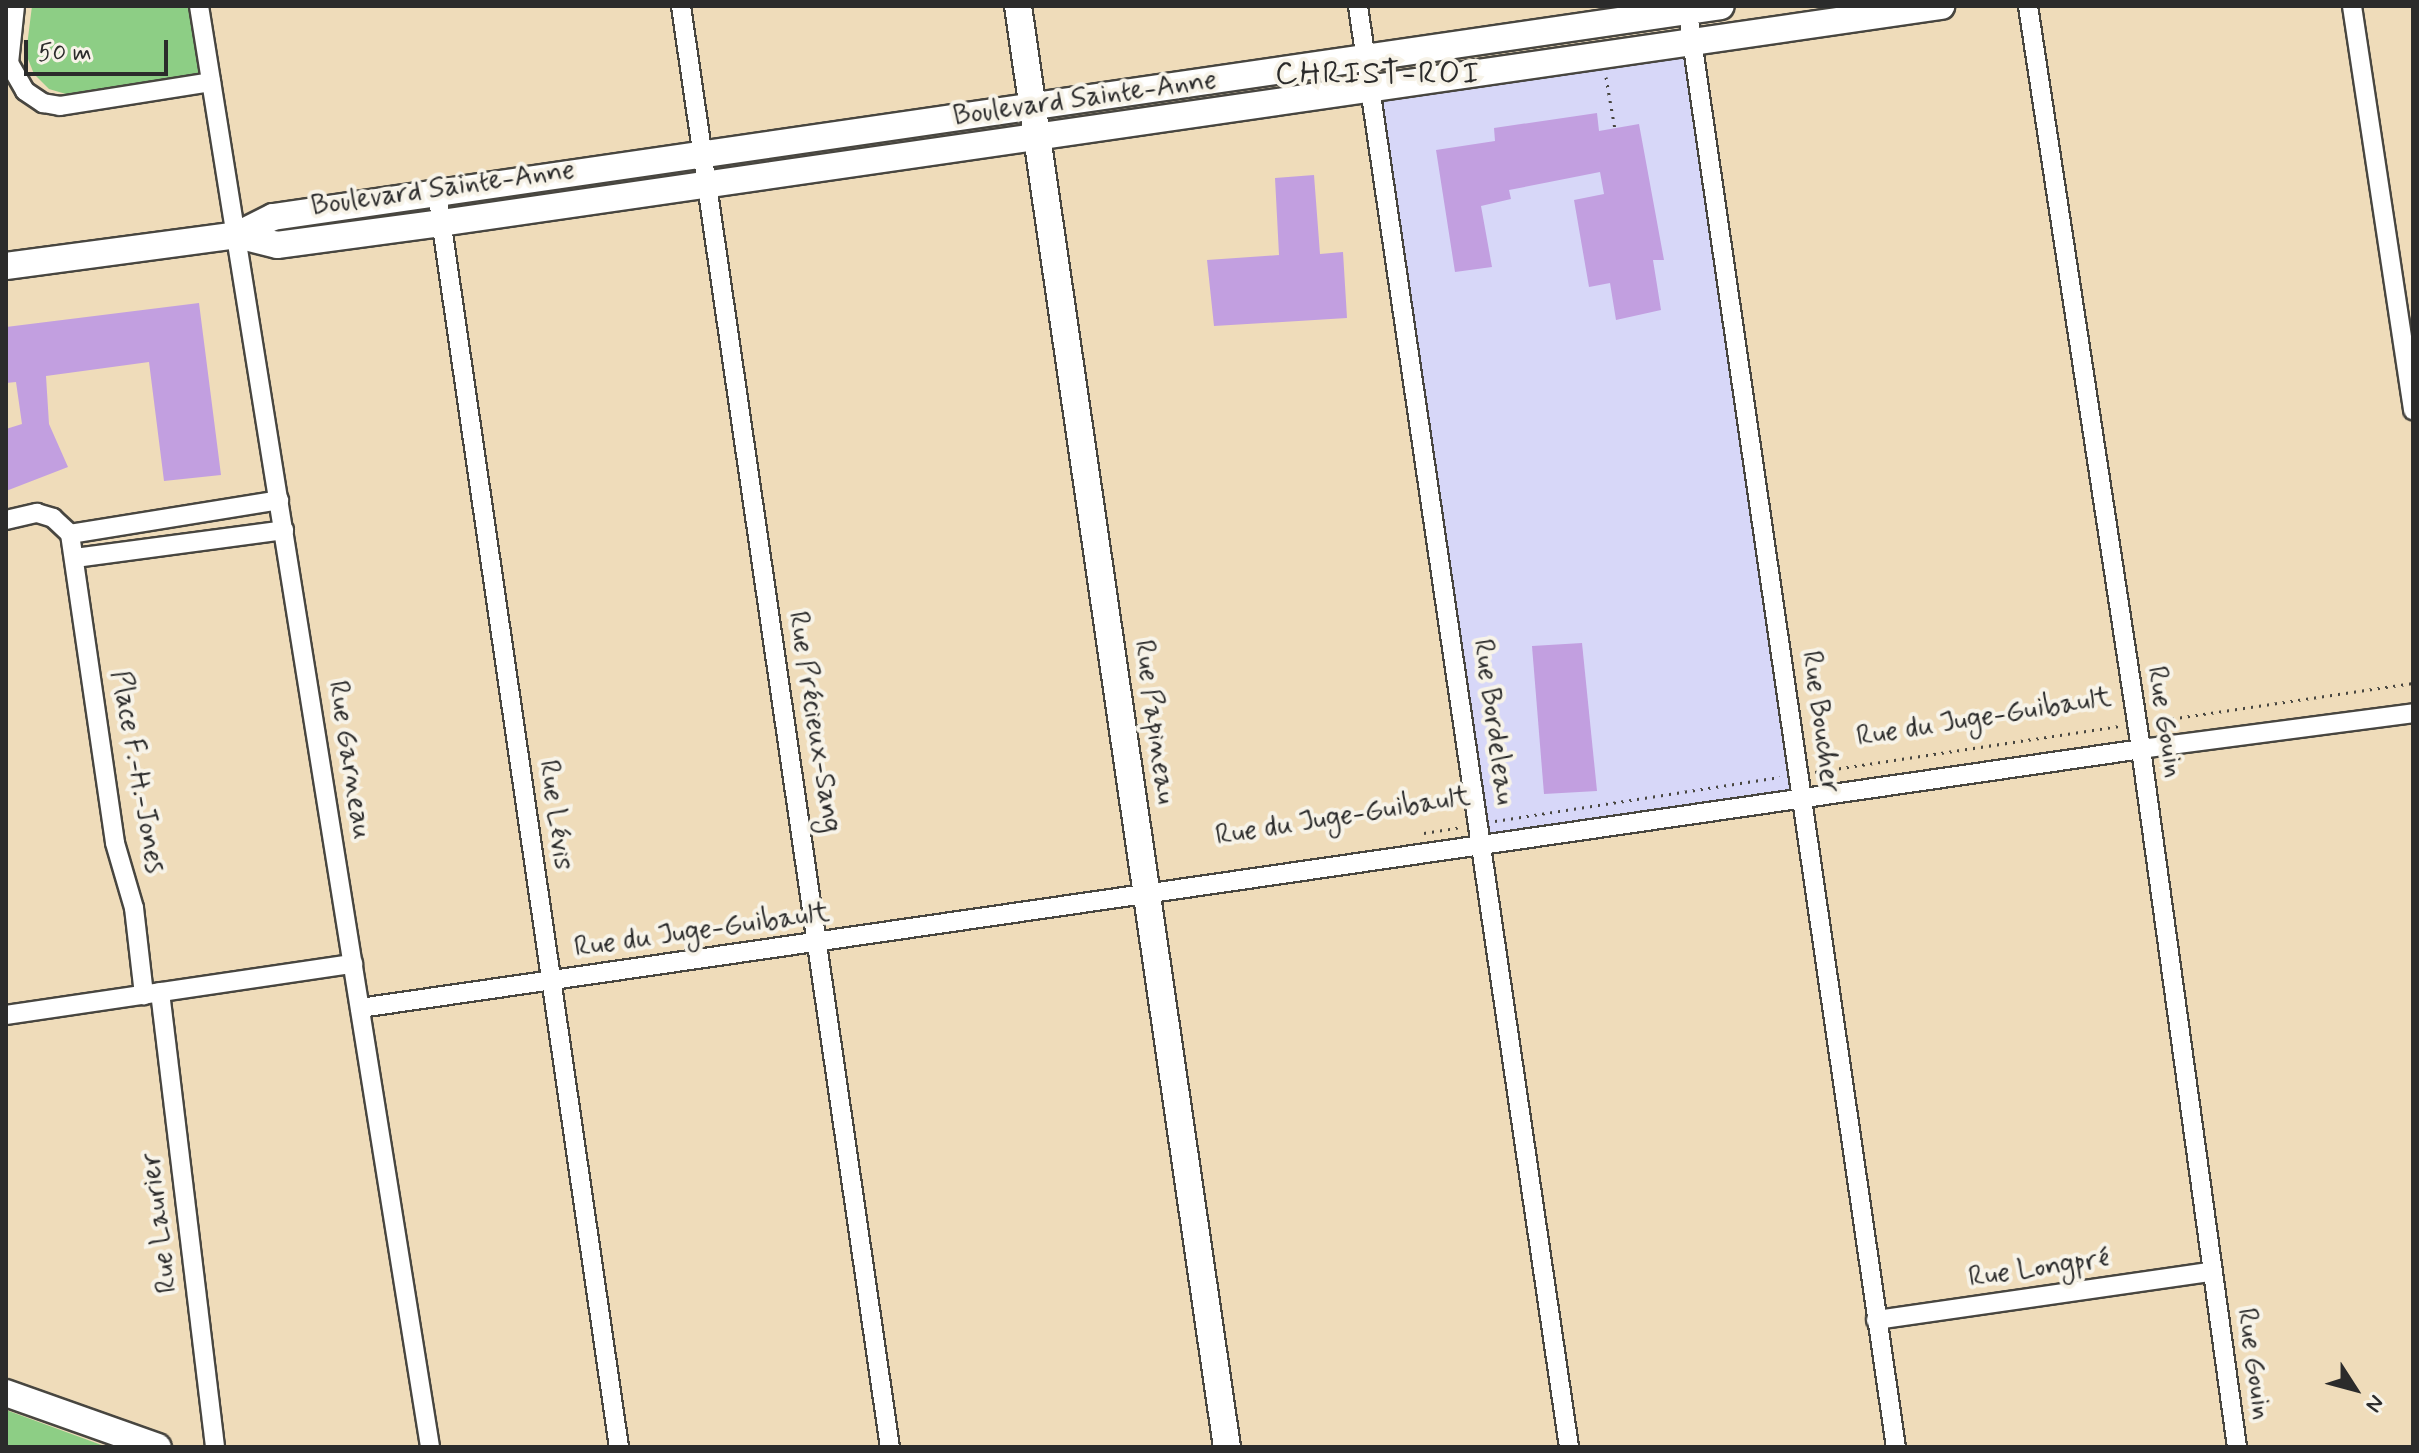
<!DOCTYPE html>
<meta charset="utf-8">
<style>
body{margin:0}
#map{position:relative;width:2419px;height:1453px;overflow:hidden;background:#efdcba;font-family:Mynerve,sans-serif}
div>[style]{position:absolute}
.built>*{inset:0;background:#d7d7f8}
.green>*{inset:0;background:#8dce85}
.building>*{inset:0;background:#c29fe0}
.path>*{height:3px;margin-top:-1.5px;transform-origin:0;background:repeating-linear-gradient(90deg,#484640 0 2px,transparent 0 8px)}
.roads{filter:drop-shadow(2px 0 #484640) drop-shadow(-2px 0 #484640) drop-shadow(0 2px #484640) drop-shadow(0 -2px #484640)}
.street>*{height:18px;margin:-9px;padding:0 9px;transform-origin:9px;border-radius:9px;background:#fff}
.secondary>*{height:26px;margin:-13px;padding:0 13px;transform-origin:13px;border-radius:13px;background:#fff}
span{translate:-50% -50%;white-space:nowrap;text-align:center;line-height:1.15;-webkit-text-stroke:8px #f7f3e8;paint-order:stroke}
.street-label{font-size:28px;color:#2b2b2b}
.quarter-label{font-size:32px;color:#2b2b2b;letter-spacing:2px}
.frame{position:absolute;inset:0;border:8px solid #2b2b2b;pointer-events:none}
.north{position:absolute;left:2315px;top:1349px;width:80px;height:80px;-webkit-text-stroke:6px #f7f3e8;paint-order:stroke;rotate:126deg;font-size:22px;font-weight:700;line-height:32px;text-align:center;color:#2b2b2b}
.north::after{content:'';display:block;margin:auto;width:28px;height:36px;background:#2b2b2b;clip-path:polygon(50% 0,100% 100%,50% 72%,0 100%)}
.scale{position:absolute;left:24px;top:40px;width:144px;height:36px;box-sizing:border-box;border:4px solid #2b2b2b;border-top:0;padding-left:10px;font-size:24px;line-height:28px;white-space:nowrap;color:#2b2b2b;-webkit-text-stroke:6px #f7f3e8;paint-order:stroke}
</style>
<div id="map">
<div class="built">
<i style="clip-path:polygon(1692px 41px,1803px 800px,1483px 846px,1371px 90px)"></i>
</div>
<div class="green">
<i style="clip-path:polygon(32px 6px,190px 6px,200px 73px,66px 94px,49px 89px,34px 74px,26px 54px)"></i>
<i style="clip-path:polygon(6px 1410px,107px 1447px,6px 1447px)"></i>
</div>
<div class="building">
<i style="clip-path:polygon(1597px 113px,1599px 131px,1639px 124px,1664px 260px,1653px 260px,1661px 310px,1616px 320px,1610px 283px,1589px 287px,1574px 200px,1604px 194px,1600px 172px,1509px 190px,1511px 199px,1481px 206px,1492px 267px,1455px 272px,1436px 150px,1495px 141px,1494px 128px)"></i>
<i style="clip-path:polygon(1314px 175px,1320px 254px,1343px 252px,1347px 318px,1214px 326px,1207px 260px,1279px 255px,1275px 178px)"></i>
<i style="clip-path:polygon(199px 303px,221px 475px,164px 481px,149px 362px,46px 376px,49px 424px,68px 467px,6px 491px,6px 429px,22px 424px,16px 382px,6px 383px,6px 327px)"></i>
<i style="clip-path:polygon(1582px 643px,1597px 791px,1544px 794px,1532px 646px)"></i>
</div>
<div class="path">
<i style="left:1606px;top:77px;width:53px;rotate:80.2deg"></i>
<i style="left:2156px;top:721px;width:260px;rotate:-8.4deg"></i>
<i style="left:1815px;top:772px;width:308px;rotate:-8.6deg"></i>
<i style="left:1495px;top:821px;width:288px;rotate:-8.8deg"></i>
<i style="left:1424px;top:833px;width:36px;rotate:-9deg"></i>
</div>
<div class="roads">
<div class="street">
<i style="left:15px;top:6px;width:57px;rotate:96deg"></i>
<i style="left:9px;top:63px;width:32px;rotate:60deg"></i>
<i style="left:25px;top:91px;width:22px;rotate:34deg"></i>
<i style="left:43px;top:103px;width:17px;rotate:10deg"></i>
<i style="left:60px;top:106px;width:153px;rotate:-9deg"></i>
<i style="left:199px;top:6px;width:1459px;rotate:80.89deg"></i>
<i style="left:681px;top:6px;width:1456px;rotate:81.75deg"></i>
<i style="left:1358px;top:6px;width:1456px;rotate:81.67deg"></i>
<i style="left:1687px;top:6px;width:1456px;rotate:81.75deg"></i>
<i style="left:2028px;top:6px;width:752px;rotate:81.35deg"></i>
<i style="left:2141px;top:749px;width:705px;rotate:82.17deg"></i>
<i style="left:2352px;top:6px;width:409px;rotate:81.4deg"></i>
<i style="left:437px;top:192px;width:1268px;rotate:81.75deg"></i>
<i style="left:6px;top:520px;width:32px;rotate:-13deg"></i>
<i style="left:37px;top:513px;width:17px;rotate:17deg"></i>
<i style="left:53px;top:518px;width:23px;rotate:43deg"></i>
<i style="left:70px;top:534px;width:312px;rotate:81.7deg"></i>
<i style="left:115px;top:843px;width:68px;rotate:73.7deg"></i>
<i style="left:134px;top:908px;width:88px;rotate:83.4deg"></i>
<i style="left:70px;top:534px;width:212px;rotate:-9.2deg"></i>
<i style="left:75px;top:558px;width:211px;rotate:-7.6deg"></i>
<i style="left:160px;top:992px;width:458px;rotate:83.1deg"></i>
<i style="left:360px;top:1008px;width:1800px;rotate:-8.27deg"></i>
<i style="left:2141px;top:749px;width:274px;rotate:-7.5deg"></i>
<i style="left:6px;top:1015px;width:351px;rotate:-8.4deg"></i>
<i style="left:1876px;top:1320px;width:338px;rotate:-8.2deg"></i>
</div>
<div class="secondary">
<i style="left:1018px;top:6px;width:1456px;rotate:81.75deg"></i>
<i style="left:237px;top:235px;width:41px;rotate:14deg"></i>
<i style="left:277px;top:245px;width:165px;rotate:-7.6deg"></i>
<i style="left:441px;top:223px;width:1516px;rotate:-8.23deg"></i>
<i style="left:6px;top:266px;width:233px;rotate:-7.6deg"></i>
<i style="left:237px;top:235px;width:40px;rotate:-26.6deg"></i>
<i style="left:273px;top:217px;width:1463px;rotate:-8.29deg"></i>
<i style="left:6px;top:1393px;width:161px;rotate:19.6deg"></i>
</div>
</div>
<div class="street-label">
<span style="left:1085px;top:99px;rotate:-8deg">Boulevard Sainte-Anne</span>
<span style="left:443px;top:189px;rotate:-8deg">Boulevard Sainte-Anne</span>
<span style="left:1984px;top:718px;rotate:-9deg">Rue du Juge-Guibault</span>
<span style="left:814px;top:722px;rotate:81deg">Rue Précieux-Sang</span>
<span style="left:1154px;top:722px;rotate:82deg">Rue Papineau</span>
<span style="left:1493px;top:722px;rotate:82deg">Rue Bordeleau</span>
<span style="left:1820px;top:722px;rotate:82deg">Rue Boucher</span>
<span style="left:2164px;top:722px;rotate:81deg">Rue Gouin</span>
<span style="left:349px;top:760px;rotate:81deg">Rue Garneau</span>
<span style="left:137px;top:772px;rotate:80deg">Place F.-H.-Jones</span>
<span style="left:555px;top:815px;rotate:82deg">Rue Lévis</span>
<span style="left:1343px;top:817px;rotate:-9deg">Rue du Juge-Guibault</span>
<span style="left:702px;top:931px;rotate:-8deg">Rue du Juge-Guibault</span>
<span style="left:160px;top:1223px;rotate:-97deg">Rue Laurier</span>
<span style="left:2039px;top:1269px;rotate:-8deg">Rue Longpré</span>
<span style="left:2253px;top:1364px;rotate:82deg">Rue Gouin</span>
</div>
<div class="quarter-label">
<span style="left:1378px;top:74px">CHRIST-ROI</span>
</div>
<div class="frame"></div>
<div class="north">N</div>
<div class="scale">50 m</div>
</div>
